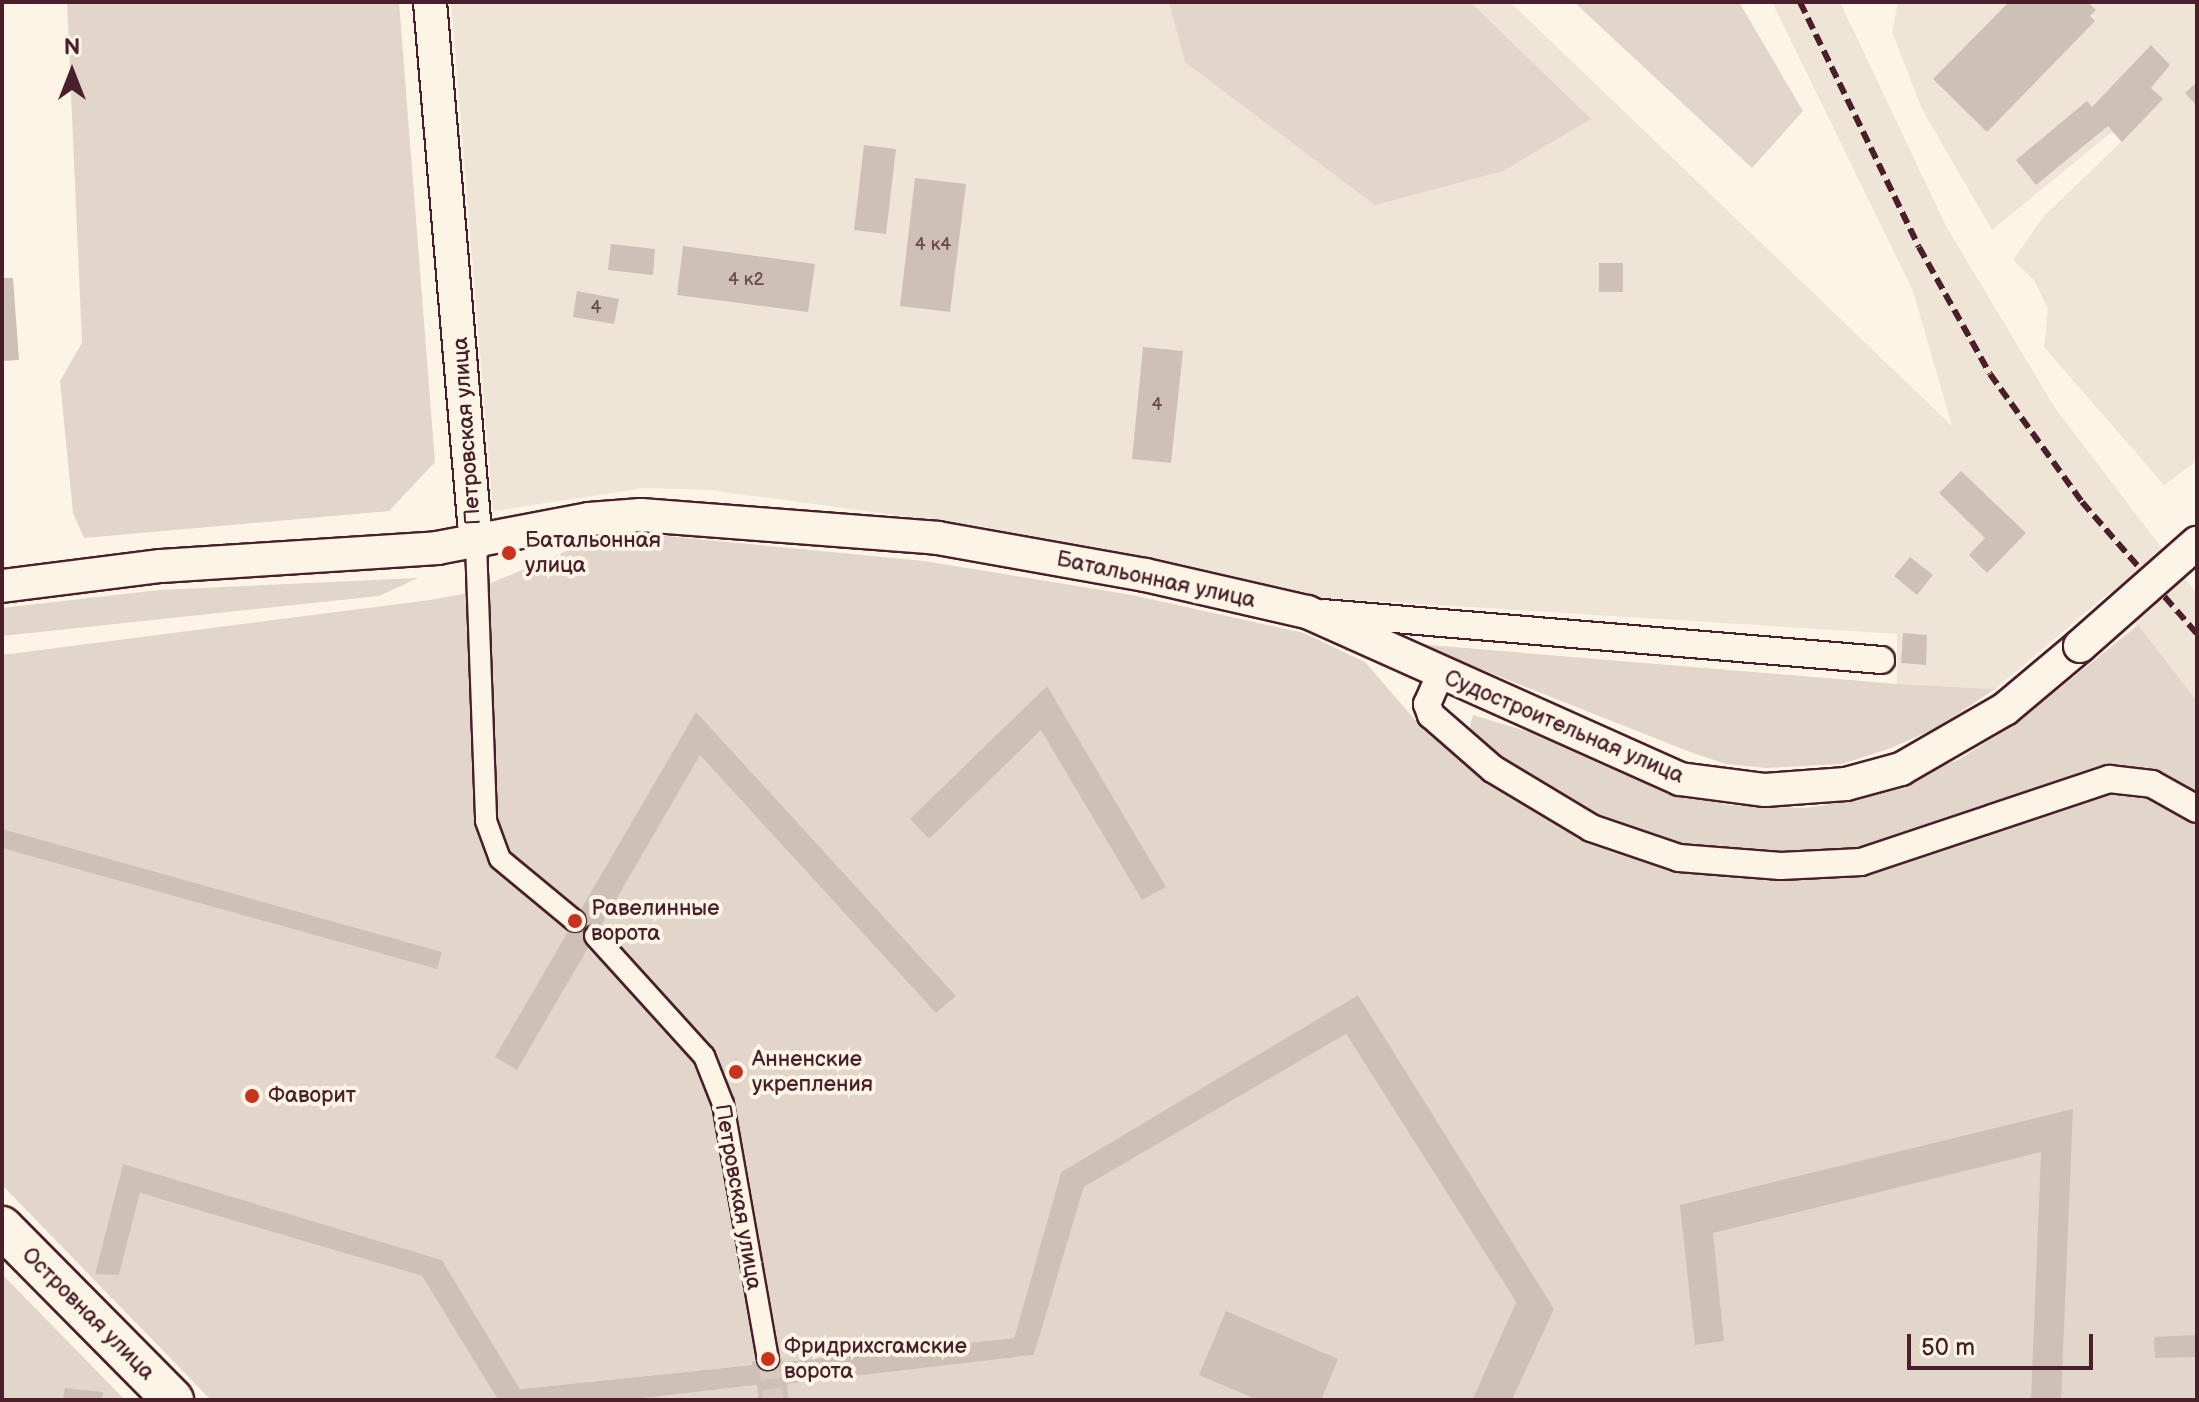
<!DOCTYPE html>
<meta charset="utf-8">
<style>
body{margin:0}
#map{position:relative;width:2199px;height:1402px;overflow:hidden;background:#fcf5e5;font-family:"Balsamiq Sans",sans-serif}
div>[style]{position:absolute}
.built>*{inset:0;background:#eee5d7}
.green>*{inset:0;background:#e2d5ca}
.building>*{inset:0;background:#cfc0b7}
.pedestrian-tunnel>*{height:20px;margin-top:-10px;transform-origin:0;background:repeating-linear-gradient(90deg,#d8cac0 0 20px,transparent 0 30px)}
.roads{filter:drop-shadow(2px 0 #4a1f2b) drop-shadow(-2px 0 #4a1f2b) drop-shadow(0 2px #4a1f2b) drop-shadow(0 -2px #4a1f2b)}
.pedestrian>*{height:20px;margin:-10px;padding:0 10px;transform-origin:10px;border-radius:10px;background:#fcf5e5}
.minor>*{height:26px;margin:-13px;padding:0 13px;transform-origin:13px;border-radius:13px;background:#fcf5e5}
.tertiary>*{height:32px;margin:-16px;padding:0 16px;transform-origin:16px;border-radius:16px;background:#fcf5e5}
.primary>*{height:40px;margin:-20px;padding:0 20px;transform-origin:20px;border-radius:20px;background:#fcf5e5}
.rail>*{height:6px;margin-top:-3px;transform-origin:0;background:repeating-linear-gradient(90deg,#4a1f2b 0 12px,transparent 0 18px)}
.bridges{filter:drop-shadow(2px 0 #4a1f2b) drop-shadow(-2px 0 #4a1f2b) drop-shadow(0 2px #4a1f2b) drop-shadow(0 -2px #4a1f2b)}
.tertiary-bridge>*{height:32px;margin:-16px;padding:0 16px;transform-origin:16px;border-radius:16px;background:#fcf5e5}
.dots>*{width:22px;height:22px;translate:-50% -50%;box-sizing:border-box;border:4px solid #fcf5e5;border-radius:50%}
span{translate:-50% -50%;white-space:nowrap;text-align:center;line-height:1.15;-webkit-text-stroke:8px #fcf5e5;paint-order:stroke}
.number-label{font-size:18px;color:#6b474e}
.number-label span{-webkit-text-stroke-width:0}
.street-label{font-size:22px;color:#4a1f2b}
.poi-label{font-size:22px;color:#4a1f2b}
.left{translate:0 -50%;text-align:left}
.frame{position:absolute;inset:0;border:4px solid #4a1f2b;pointer-events:none}
.north{position:absolute;left:32px;top:32px;width:80px;height:80px;-webkit-text-stroke:6px #fcf5e5;paint-order:stroke;rotate:0deg;font-size:22px;font-weight:700;line-height:32px;text-align:center;color:#4a1f2b}
.north::after{content:'';display:block;margin:auto;width:28px;height:36px;background:#4a1f2b;clip-path:polygon(50% 0,100% 100%,50% 72%,0 100%)}
.scale{position:absolute;left:1907px;top:1334px;width:186px;height:36px;box-sizing:border-box;border:4px solid #4a1f2b;border-top:0;padding-left:10px;font-size:24px;line-height:28px;white-space:nowrap;color:#4a1f2b;-webkit-text-stroke:6px #fcf5e5;paint-order:stroke}
</style>
<div id="map">
<div class="built">
<i style="clip-path:polygon(451px 2px,1510px 2px,1952px 426px,1913px 291px,1772px 2px,1840px 2px,1946px 226px,2055px 408px,2197px 594px,2197px 701px,2110px 592px,1995px 689px,1897px 684px,1897px 634px,1311px 597px,977px 526px,709px 490px,644px 488px,493px 511px)"></i>
<i style="clip-path:polygon(1898px 2px,2197px 2px,2197px 461px,2164px 485px,2044px 347px,2048px 309px,2034px 280px,2013px 260px,2044px 216px,2121px 142px,2112px 132px,1992px 230px,1922px 109px,1892px 32px)"></i>
</div>
<div class="green">
<i style="clip-path:polygon(67px 2px,399px 2px,435px 462px,389px 511px,84px 538px,73px 513px,60px 381px,82px 343px)"></i>
<i style="clip-path:polygon(1169px 2px,1470px 2px,1591px 119px,1503px 171px,1375px 205px,1185px 62px)"></i>
<i style="clip-path:polygon(1574px 2px,1739px 2px,1803px 111px,1752px 168px)"></i>
<i style="clip-path:polygon(657px 535px,924px 561px,1132px 595px,1304px 633px,1365px 662px,1416px 721px,1533px 805px,1773px 875px,2093px 790px,2144px 791px,2197px 818px,2197px 1400px,1512px 1400px,1553px 1309px,1358px 995px,1061px 1172px,1014px 1338px,783px 1362px,782px 1358px,753px 1360px,752px 1365px,520px 1389px,442px 1260px,123px 1165px,95px 1274px,119px 1274px,140px 1193px,422px 1276px,498px 1400px,211px 1400px,2px 1185px,2px 655px,430px 600px,468px 593px,590px 541px)"></i>
<i style="clip-path:polygon(418px 578px,379px 596px,2px 636px,2px 608px,159px 590px)"></i>
<i style="clip-path:polygon(2138px 625px,2197px 701px,2197px 798px,2153px 773px,2122px 767px,2090px 771px,1924px 837px,1832px 857px,1707px 853px,1618px 831px,1494px 757px,1469px 729px,1473px 715px,1553px 739px,1682px 794px,1728px 805px,1805px 808px,1851px 801px,1960px 759px,2019px 721px)"></i>
<i style="clip-path:polygon(1417px 644px,1897px 684px,1995px 689px,1936px 728px,1891px 748px,1842px 764px,1766px 768px,1726px 764px,1690px 752px)"></i>
<i style="clip-path:polygon(1346px 1034px,1516px 1302px,1472px 1400px,789px 1400px,787px 1384px,1034px 1355px,1084px 1187px)"></i>
<i style="clip-path:polygon(2px 1274px,125px 1400px,2px 1400px)"></i>
<i style="clip-path:polygon(757px 1385px,758px 1400px,628px 1400px)"></i>
</div>
<div class="building">
<i style="clip-path:polygon(2009px 2px,2088px 2px,2096px 10px,2090px 16px,2095px 21px,1987px 132px,1933px 79px)"></i>
<i style="clip-path:polygon(2151px 45px,2170px 65px,2151px 88px,2163px 99px,2122px 142px,2108px 126px,2036px 185px,2016px 160px,2087px 101px,2092px 107px)"></i>
<i style="clip-path:polygon(2197px 82px,2197px 106px,2185px 93px)"></i>
<i style="clip-path:polygon(864px 145px,896px 149px,886px 234px,854px 230px)"></i>
<i style="clip-path:polygon(915px 178px,966px 184px,950px 312px,900px 306px)"></i>
<i style="clip-path:polygon(611px 244px,655px 249px,653px 275px,608px 270px)"></i>
<i style="clip-path:polygon(683px 246px,815px 264px,808px 312px,677px 295px)"></i>
<i style="clip-path:polygon(1599px 263px,1623px 263px,1623px 292px,1599px 292px)"></i>
<i style="clip-path:polygon(2px 278px,13px 278px,19px 360px,2px 361px)"></i>
<i style="clip-path:polygon(577px 291px,619px 299px,614px 324px,573px 317px)"></i>
<i style="clip-path:polygon(1143px 347px,1183px 351px,1171px 463px,1132px 459px)"></i>
<i style="clip-path:polygon(1961px 471px,2026px 533px,1987px 573px,1969px 555px,1985px 538px,1939px 493px)"></i>
<i style="clip-path:polygon(1910px 557px,1933px 575px,1917px 595px,1894px 576px)"></i>
<i style="clip-path:polygon(1903px 633px,1927px 635px,1926px 665px,1901px 663px)"></i>
<i style="clip-path:polygon(1047px 686px,1166px 887px,1142px 900px,1041px 730px,929px 839px,910px 819px)"></i>
<i style="clip-path:polygon(696px 712px,956px 996px,936px 1013px,700px 755px,517px 1070px,495px 1057px)"></i>
<i style="clip-path:polygon(2px 829px,442px 952px,437px 969px,2px 848px)"></i>
<i style="clip-path:polygon(1358px 995px,1554px 1309px,1512px 1400px,1472px 1400px,1516px 1302px,1346px 1034px,1084px 1187px,1034px 1355px,787px 1384px,789px 1400px,758px 1400px,757px 1385px,628px 1400px,498px 1400px,422px 1276px,140px 1193px,119px 1275px,95px 1274px,123px 1164px,442px 1260px,520px 1389px,752px 1365px,752px 1361px,782px 1358px,783px 1362px,1014px 1338px,1061px 1172px)"></i>
<i style="clip-path:polygon(2073px 1109px,2061px 1400px,2031px 1400px,2041px 1152px,1713px 1233px,1724px 1341px,1695px 1345px,1680px 1205px)"></i>
<i style="clip-path:polygon(1226px 1311px,1338px 1359px,1321px 1400px,1258px 1400px,1199px 1375px)"></i>
<i style="clip-path:polygon(2197px 1335px,2197px 1357px,2155px 1358px,2154px 1337px)"></i>
<i style="clip-path:polygon(65px 1388px,103px 1392px,102px 1400px,63px 1400px)"></i>
</div>
<div class="pedestrian-tunnel">
<i style="left:768px;top:1359px;width:41px;rotate:83deg"></i>
</div>
<div class="roads">
<div class="pedestrian">
<i style="left:476px;top:544px;width:277px;rotate:87.9deg"></i>
<i style="left:486px;top:821px;width:40px;rotate:69.8deg"></i>
<i style="left:500px;top:859px;width:97px;rotate:39.6deg"></i>
<i style="left:595px;top:936px;width:162px;rotate:47.8deg"></i>
<i style="left:704px;top:1056px;width:52px;rotate:68.4deg"></i>
<i style="left:723px;top:1104px;width:259px;rotate:80deg"></i>
</div>
<div class="minor">
<i style="left:1323px;top:613px;width:560px;rotate:4.81deg"></i>
<i style="left:1440px;top:675px;width:32px;rotate:114deg"></i>
<i style="left:1427px;top:704px;width:12px;rotate:70deg"></i>
<i style="left:1431px;top:715px;width:82px;rotate:41.1deg"></i>
<i style="left:1493px;top:769px;width:114px;rotate:31deg"></i>
<i style="left:1591px;top:828px;width:93px;rotate:18.8deg"></i>
<i style="left:1679px;top:858px;width:102px;rotate:4.5deg"></i>
<i style="left:1781px;top:866px;width:80px;rotate:-2.9deg"></i>
<i style="left:1861px;top:862px;width:262px;rotate:-18.5deg"></i>
<i style="left:2109px;top:779px;width:43px;rotate:6.6deg"></i>
<i style="left:2152px;top:784px;width:51px;rotate:29.1deg"></i>
</div>
<div class="tertiary">
<i style="left:430px;top:2px;width:544px;rotate:85.15deg"></i>
<i style="left:2px;top:586px;width:160px;rotate:-7.2deg"></i>
<i style="left:161px;top:566px;width:277px;rotate:-3.7deg"></i>
<i style="left:437px;top:548px;width:155px;rotate:-10.8deg"></i>
<i style="left:589px;top:519px;width:52px;rotate:-4.4deg"></i>
<i style="left:641px;top:515px;width:298px;rotate:4.4deg"></i>
<i style="left:938px;top:538px;width:210px;rotate:10.1deg"></i>
<i style="left:1145px;top:575px;width:166px;rotate:12.9deg"></i>
<i style="left:1307px;top:612px;width:409px;rotate:24.1deg"></i>
<i style="left:1680px;top:779px;width:86px;rotate:7.4deg"></i>
<i style="left:1765px;top:790px;width:81px;rotate:-4.2deg"></i>
<i style="left:1846px;top:784px;width:57px;rotate:-15.3deg"></i>
<i style="left:1901px;top:769px;width:120px;rotate:-30deg"></i>
<i style="left:2005px;top:709px;width:98px;rotate:-40deg"></i>
</div>
<div class="primary">
<i style="left:2px;top:1227px;width:243px;rotate:45.3deg"></i>
</div>
</div>
<div class="rail">
<i style="left:1800px;top:2px;width:272px;rotate:64.1deg"></i>
<i style="left:1919px;top:247px;width:145px;rotate:60.8deg"></i>
<i style="left:1990px;top:374px;width:158px;rotate:54.3deg"></i>
<i style="left:2082px;top:502px;width:175px;rotate:48.9deg"></i>
</div>
<div class="bridges">
<div class="tertiary-bridge">
<i style="left:2080px;top:646px;width:156px;rotate:-41.4deg"></i>
</div>
</div>
<div class="dots">
<i style="left:509px;top:553px;background:#c8321e"></i>
<i style="left:575px;top:921px;background:#c8321e"></i>
<i style="left:736px;top:1072px;background:#c8321e"></i>
<i style="left:252px;top:1096px;background:#c8321e"></i>
<i style="left:768px;top:1359px;background:#c8321e"></i>
</div>
<div class="number-label">
<span style="left:933px;top:245px">4 к4</span>
<span style="left:746px;top:280px">4 к2</span>
<span style="left:596px;top:308px">4</span>
<span style="left:1157px;top:405px">4</span>
</div>
<div class="street-label">
<span style="left:467px;top:431px;rotate:-94deg">Петровская улица</span>
<span style="left:1156px;top:580px;rotate:12deg">Батальонная улица</span>
<span style="left:1564px;top:727px;rotate:23deg">Судостроительная улица</span>
<span style="left:738px;top:1197px;rotate:80deg">Петровская улица</span>
<span style="left:88px;top:1314px;rotate:45deg">Островная улица</span>
</div>
<div class="poi-label">
<span class="left" style="left:525px;top:553px">Батальонная<br>улица</span>
<span class="left" style="left:591px;top:921px">Равелинные<br>ворота</span>
<span class="left" style="left:752px;top:1072px">Анненские<br>укрепления</span>
<span class="left" style="left:268px;top:1096px">Фаворит</span>
<span class="left" style="left:784px;top:1359px">Фридрихсгамские<br>ворота</span>
</div>
<div class="frame"></div>
<div class="north">N</div>
<div class="scale">50 m</div>
</div>
